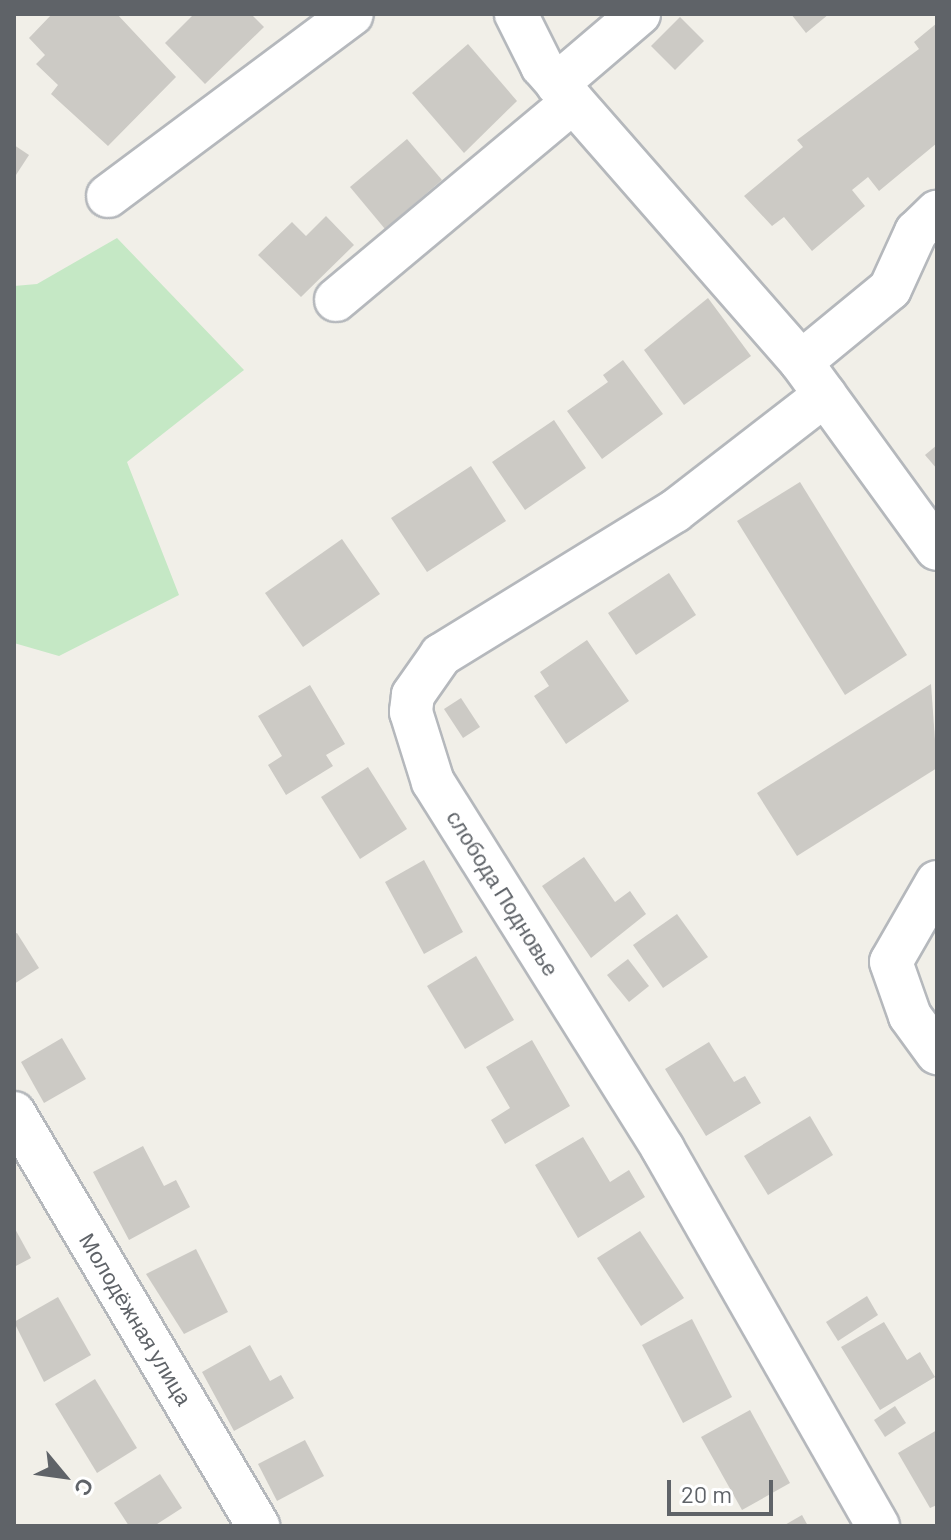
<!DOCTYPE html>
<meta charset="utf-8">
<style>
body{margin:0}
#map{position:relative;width:951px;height:1540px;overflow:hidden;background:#f1efe8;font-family:Barlow,sans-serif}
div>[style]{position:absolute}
.green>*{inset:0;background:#c5e8c5}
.building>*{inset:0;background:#cccac5}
.roads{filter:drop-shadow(2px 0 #b5b8bc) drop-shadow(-2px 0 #b5b8bc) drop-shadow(0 2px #b5b8bc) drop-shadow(0 -2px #b5b8bc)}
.minor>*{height:42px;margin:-21px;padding:0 21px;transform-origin:21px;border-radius:21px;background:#fff}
span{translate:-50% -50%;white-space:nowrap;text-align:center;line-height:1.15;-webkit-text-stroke:7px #fff;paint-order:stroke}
.street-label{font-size:22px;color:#5f6368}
.frame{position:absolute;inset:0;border:16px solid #5f6368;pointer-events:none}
.north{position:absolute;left:24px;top:1436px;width:80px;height:80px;-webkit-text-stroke:6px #fff;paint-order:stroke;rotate:119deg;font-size:22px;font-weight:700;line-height:32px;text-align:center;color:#5f6368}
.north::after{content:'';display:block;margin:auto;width:28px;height:36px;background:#5f6368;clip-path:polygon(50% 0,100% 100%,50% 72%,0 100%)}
.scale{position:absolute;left:667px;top:1480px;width:106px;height:36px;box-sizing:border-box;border:4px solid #5f6368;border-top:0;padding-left:10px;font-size:24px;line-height:28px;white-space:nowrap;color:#5f6368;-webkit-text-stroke:6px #fff;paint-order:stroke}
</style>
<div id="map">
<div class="green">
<i style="clip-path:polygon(117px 238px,244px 370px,127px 462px,179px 595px,59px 656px,14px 643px,14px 286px,37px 284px)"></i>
</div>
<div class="building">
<i style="clip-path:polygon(52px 14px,117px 14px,176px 77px,108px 146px,51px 94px,58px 85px,36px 64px,45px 55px,29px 38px)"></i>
<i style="clip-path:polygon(194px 14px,251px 14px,264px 27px,205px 84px,165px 43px)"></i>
<i style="clip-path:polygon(791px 14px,829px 14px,806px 33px)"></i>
<i style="clip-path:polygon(680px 17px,704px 41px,675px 70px,651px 46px)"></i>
<i style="clip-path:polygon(937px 23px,937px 143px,879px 191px,868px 177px,852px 190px,865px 206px,812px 251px,784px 217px,772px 226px,744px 196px,803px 147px,797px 140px,919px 49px,914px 42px)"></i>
<i style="clip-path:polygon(468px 44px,517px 101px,464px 153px,412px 93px)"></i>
<i style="clip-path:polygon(407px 139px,442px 180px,385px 229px,350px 187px)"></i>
<i style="clip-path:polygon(14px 145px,29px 155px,14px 178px)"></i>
<i style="clip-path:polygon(326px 216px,354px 245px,301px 297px,258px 255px,292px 222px,306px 236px)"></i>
<i style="clip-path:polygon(708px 298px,751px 356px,684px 405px,644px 350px)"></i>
<i style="clip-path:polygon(623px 360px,663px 414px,602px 459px,567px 411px,608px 382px,603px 375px)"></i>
<i style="clip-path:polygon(554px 420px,586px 468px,525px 510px,492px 462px)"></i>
<i style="clip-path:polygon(937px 445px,937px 469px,925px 455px)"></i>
<i style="clip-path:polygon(471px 466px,506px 521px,427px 572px,391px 518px)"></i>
<i style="clip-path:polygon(800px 482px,907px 655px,845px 695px,737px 521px)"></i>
<i style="clip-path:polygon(342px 539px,380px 594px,303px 647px,265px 593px)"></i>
<i style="clip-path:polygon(669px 573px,696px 615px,636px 655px,608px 613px)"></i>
<i style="clip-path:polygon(587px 640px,629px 701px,566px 744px,534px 696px,549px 686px,540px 672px)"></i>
<i style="clip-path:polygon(931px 684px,937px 768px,797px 856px,757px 793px)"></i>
<i style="clip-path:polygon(310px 685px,345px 744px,326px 755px,333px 766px,286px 795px,268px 765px,282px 756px,258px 716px)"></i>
<i style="clip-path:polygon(461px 698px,480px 727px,463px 738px,444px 709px)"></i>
<i style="clip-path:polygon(368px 767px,407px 829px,360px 859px,321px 797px)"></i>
<i style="clip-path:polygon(584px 857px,615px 902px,630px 891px,646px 914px,591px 958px,542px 886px)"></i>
<i style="clip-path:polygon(424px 860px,463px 932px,424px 954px,385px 882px)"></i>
<i style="clip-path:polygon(677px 914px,708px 957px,663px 988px,633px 945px)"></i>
<i style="clip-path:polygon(17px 933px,39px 968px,14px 984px,14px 934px)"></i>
<i style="clip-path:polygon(476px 956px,514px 1020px,465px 1049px,427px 986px)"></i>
<i style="clip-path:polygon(628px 959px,649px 986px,629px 1002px,607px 975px)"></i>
<i style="clip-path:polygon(62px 1038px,86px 1079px,44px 1103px,21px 1062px)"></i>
<i style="clip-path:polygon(532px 1040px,570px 1106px,505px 1144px,491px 1120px,510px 1108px,486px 1067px)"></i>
<i style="clip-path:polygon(709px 1042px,734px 1082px,745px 1076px,761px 1103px,706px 1136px,665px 1069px)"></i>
<i style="clip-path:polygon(810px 1116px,833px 1155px,768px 1195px,744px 1156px)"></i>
<i style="clip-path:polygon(583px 1137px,610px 1182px,629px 1170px,645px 1197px,578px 1238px,535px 1165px)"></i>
<i style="clip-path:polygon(143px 1146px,164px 1186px,176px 1180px,190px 1207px,129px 1240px,93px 1172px)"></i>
<i style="clip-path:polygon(14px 1227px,31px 1258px,14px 1267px)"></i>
<i style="clip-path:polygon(640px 1231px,684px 1298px,641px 1326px,597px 1258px)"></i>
<i style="clip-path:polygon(196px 1249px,228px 1312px,184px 1334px,146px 1274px)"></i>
<i style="clip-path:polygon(867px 1296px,878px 1315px,838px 1341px,826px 1322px)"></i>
<i style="clip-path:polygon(58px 1297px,91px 1355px,44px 1382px,14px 1322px)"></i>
<i style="clip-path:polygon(692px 1319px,732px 1397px,683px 1423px,642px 1345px)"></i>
<i style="clip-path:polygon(884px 1322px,907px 1360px,920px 1352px,935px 1377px,880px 1410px,841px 1347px)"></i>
<i style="clip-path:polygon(250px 1345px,270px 1381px,281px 1375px,294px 1398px,234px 1431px,202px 1372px)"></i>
<i style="clip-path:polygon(95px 1379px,137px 1448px,97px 1473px,55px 1404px)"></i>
<i style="clip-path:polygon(895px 1406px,906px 1423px,885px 1437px,874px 1420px)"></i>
<i style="clip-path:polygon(750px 1410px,790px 1483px,742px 1510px,701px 1437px)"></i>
<i style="clip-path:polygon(937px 1430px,937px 1505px,930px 1508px,898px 1453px)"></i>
<i style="clip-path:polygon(305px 1440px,324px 1476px,277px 1501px,258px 1464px)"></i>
<i style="clip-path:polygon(160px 1474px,182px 1508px,154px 1526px,129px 1526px,114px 1503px)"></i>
<i style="clip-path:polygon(802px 1515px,808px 1526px,783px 1526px)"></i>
</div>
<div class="roads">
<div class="minor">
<i style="left:516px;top:14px;width:58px;rotate:63.4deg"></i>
<i style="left:542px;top:66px;width:393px;rotate:48.8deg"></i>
<i style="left:801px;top:362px;width:231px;rotate:54deg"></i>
<i style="left:557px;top:84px;width:108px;rotate:-40.5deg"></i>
<i style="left:108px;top:196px;width:304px;rotate:-36.7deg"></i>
<i style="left:336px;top:300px;width:309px;rotate:-39.9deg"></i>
<i style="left:801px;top:362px;width:115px;rotate:-39.4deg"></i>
<i style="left:890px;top:289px;width:63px;rotate:-65.5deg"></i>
<i style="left:916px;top:232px;width:29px;rotate:-44deg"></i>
<i style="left:825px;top:395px;width:190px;rotate:142.3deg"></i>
<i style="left:675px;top:511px;width:275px;rotate:148.4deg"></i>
<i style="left:441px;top:655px;width:49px;rotate:125deg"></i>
<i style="left:413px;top:695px;width:17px;rotate:97deg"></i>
<i style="left:411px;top:712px;width:73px;rotate:72.6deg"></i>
<i style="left:433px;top:782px;width:433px;rotate:57.9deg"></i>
<i style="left:663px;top:1149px;width:434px;rotate:60.3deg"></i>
<i style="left:937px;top:882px;width:92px;rotate:119.9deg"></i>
<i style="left:891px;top:962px;width:57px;rotate:70.6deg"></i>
<i style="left:910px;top:1016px;width:46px;rotate:53.9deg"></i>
<i style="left:14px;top:1113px;width:480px;rotate:59.4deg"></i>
</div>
</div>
<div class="street-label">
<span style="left:503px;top:893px;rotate:58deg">слобода Подновье</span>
<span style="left:136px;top:1319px;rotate:59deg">Молодёжная улица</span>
</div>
<div class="frame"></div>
<div class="north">С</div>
<div class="scale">20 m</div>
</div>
